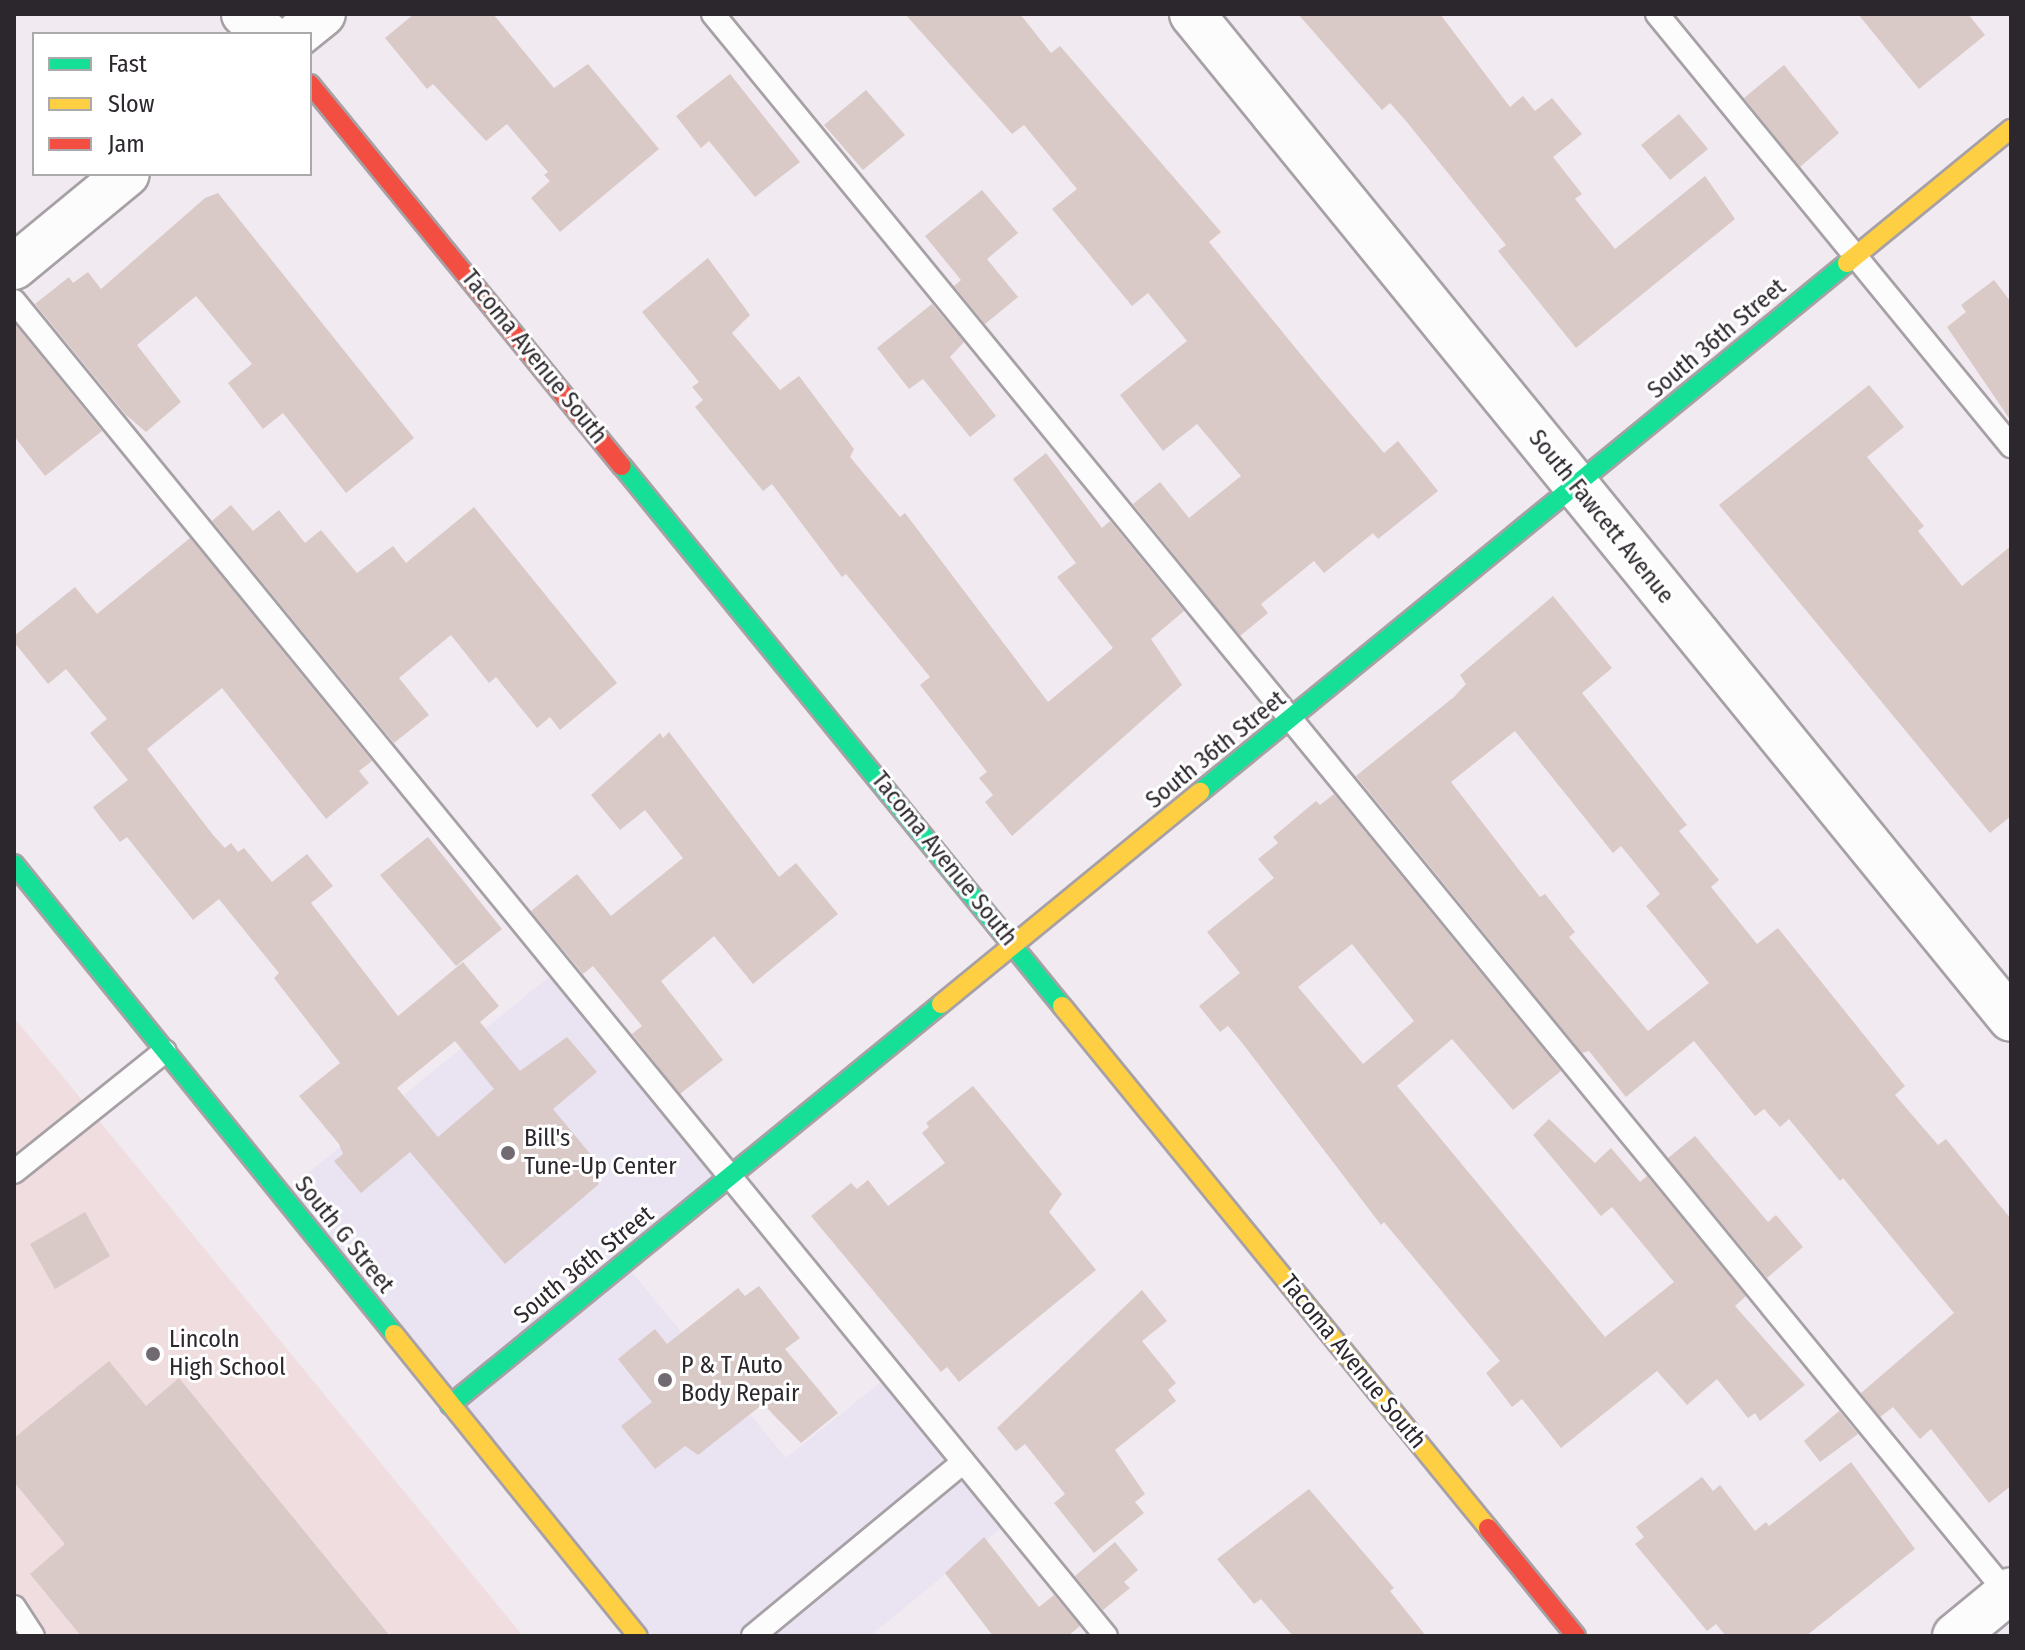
<!DOCTYPE html>
<style>
body{margin:0}
#map{position:relative;width:2025px;height:1650px;overflow:hidden;background:#f1eaf0;font-family:"Fira Sans Condensed",sans-serif}
div>[style]{position:absolute}
.commercial>*{inset:0;background:#eae3f2}
.education>*{inset:0;background:#efdde0}
.building>*{inset:0;background:#d9cac7}
.roads{filter:drop-shadow(2px 0 #a7a1a6) drop-shadow(-2px 0 #a7a1a6) drop-shadow(0 2px #a7a1a6) drop-shadow(0 -2px #a7a1a6)}
.lane>*{height:22px;margin:-11px;padding:0 11px;transform-origin:11px;border-radius:11px;background:#fdfcfd}
.street>*{height:44px;margin:-22px;padding:0 22px;transform-origin:22px;border-radius:22px;background:#fdfcfd}
.fast>*{height:18px;margin:-9px;padding:0 9px;transform-origin:9px;border-radius:9px;background:#16e098}
.slow>*{height:18px;margin:-9px;padding:0 9px;transform-origin:9px;border-radius:9px;background:#ffcf43}
.jam>*{height:18px;margin:-9px;padding:0 9px;transform-origin:9px;border-radius:9px;background:#f24e42}
.dots>*{width:22px;height:22px;translate:-50% -50%;box-sizing:border-box;border:4px solid #fff;border-radius:50%}
span{translate:-50% -50%;white-space:nowrap;text-align:center;line-height:1.15;-webkit-text-stroke:6px #fff;paint-order:stroke}
.street-label{font-size:24px;color:#2c272c}
.poi-label{font-size:24px;color:#2c272c}
.left{translate:0 -50%;text-align:left}
.frame{position:absolute;inset:0;border:16px solid #2c272c;pointer-events:none}
.legend{position:absolute;left:32px;top:32px;width:280px;height:144px;box-sizing:border-box;background:#fff;border:2px solid #aba9ab;margin:0;padding:10px 14px;list-style:none;font-size:24px;color:#2c272c}
.legend li{display:flex;align-items:center;gap:16px;height:40px}
.legend b{width:40px;border:2px solid #aba9ab}
</style>
<div id="map">
<div class="commercial">
<i style="clip-path:polygon(560px 968px,730px 1176px,625px 1264px,786px 1458px,891px 1374px,1011px 1520px,870px 1636px,638px 1636px,281px 1195px)"></i>
</div>
<div class="education">
<i style="clip-path:polygon(14px 1018px,59px 1072px,523px 1636px,14px 1636px)"></i>
</div>
<div class="building">
<i style="clip-path:polygon(414px 14px,493px 14px,554px 88px,588px 64px,659px 149px,560px 232px,531px 198px,550px 181px,544px 175px,548px 172px,507px 124px,486px 141px,433px 84px,427px 89px,385px 38px)"></i>
<i style="clip-path:polygon(905px 14px,1020px 14px,1051px 53px,1060px 46px,1221px 232px,1209px 242px,1316px 373px,1384px 453px,1398px 441px,1438px 491px,1378px 539px,1373px 533px,1324px 573px,1314px 561px,1261px 604px,1268px 613px,1240px 636px,1133px 504px,1160px 482px,1189px 518px,1241px 476px,1197px 424px,1163px 451px,1120px 395px,1187px 341px,1148px 293px,1132px 306px,1052px 209px,1077px 189px,1024px 125px,1012px 134px)"></i>
<i style="clip-path:polygon(1298px 14px,1440px 14px,1510px 107px,1523px 96px,1535px 111px,1552px 98px,1582px 134px,1553px 157px,1582px 194px,1575px 199px,1615px 249px,1705px 176px,1735px 219px,1576px 348px,1498px 251px,1506px 245px,1406px 121px,1390px 103px,1382px 110px)"></i>
<i style="clip-path:polygon(1858px 14px,1968px 14px,1985px 35px,1919px 89px)"></i>
<i style="clip-path:polygon(1784px 65px,1839px 133px,1800px 167px,1744px 98px)"></i>
<i style="clip-path:polygon(730px 74px,800px 162px,755px 197px,709px 141px,701px 148px,676px 116px)"></i>
<i style="clip-path:polygon(866px 90px,905px 135px,863px 170px,824px 125px)"></i>
<i style="clip-path:polygon(1679px 114px,1708px 149px,1670px 180px,1641px 145px)"></i>
<i style="clip-path:polygon(982px 190px,1018px 233px,987px 259px,1018px 297px,985px 324px,954px 286px,961px 280px,925px 236px)"></i>
<i style="clip-path:polygon(218px 193px,414px 438px,346px 493px,283px 413px,263px 429px,228px 383px,252px 364px,196px 296px,137px 345px,181px 402px,146px 432px,125px 414px,35px 304px,69px 277px,73px 283px,88px 272px,101px 289px,205px 198px)"></i>
<i style="clip-path:polygon(708px 258px,750px 315px,732px 333px,780px 390px,799px 376px,854px 449px,850px 457px,900px 517px,905px 513px,1048px 702px,1113px 648px,1057px 577px,1076px 563px,1013px 479px,1046px 453px,1102px 528px,1110px 521px,1184px 611px,1151px 639px,1182px 685px,1012px 836px,985px 802px,993px 795px,979px 778px,987px 772px,920px 685px,930px 677px,846px 574px,842px 577px,772px 484px,763px 491px,695px 407px,703px 400px,692px 387px,699px 382px,642px 312px)"></i>
<i style="clip-path:polygon(1994px 280px,2011px 302px,2011px 421px,1947px 327px,1966px 312px,1961px 305px)"></i>
<i style="clip-path:polygon(932px 304px,964px 342px,950px 357px,996px 416px,970px 437px,923px 379px,909px 389px,877px 348px)"></i>
<i style="clip-path:polygon(14px 323px,102px 431px,45px 476px,14px 436px)"></i>
<i style="clip-path:polygon(1869px 385px,1904px 427px,1867px 457px,1924px 526px,1918px 531px,1962px 586px,2011px 546px,2011px 816px,1990px 833px,1719px 505px)"></i>
<i style="clip-path:polygon(231px 505px,253px 531px,279px 510px,305px 543px,321px 530px,357px 573px,393px 546px,406px 563px,474px 507px,617px 683px,560px 730px,550px 717px,537px 728px,496px 677px,489px 683px,451px 635px,399px 678px,429px 715px,394px 743px,212px 521px)"></i>
<i style="clip-path:polygon(evenodd,190px 538px,372px 761px,359px 771px,369px 783px,326px 819px,222px 688px,147px 749px,213px 835px,225px 848px,231px 843px,238px 852px,244px 848px,272px 882px,307px 854px,333px 886px,311px 903px,398px 1016px,463px 962px,499px 1006px,480px 1022px,520px 1071px,567px 1037px,597px 1072px,553px 1109px,597px 1162px,588px 1170px,599px 1184px,505px 1264px,410px 1152px,361px 1193px,334px 1161px,343px 1154px,339px 1144px,299px 1096px,340px 1063px,274px 978px,279px 973px,219px 899px,193px 920px,127px 837px,120px 842px,101px 818px,93px 807px,128px 780px,90px 733px,107px 719px,66px 669px,48px 684px,14px 642px,14px 636px,75px 587px,97px 614px,190px 538px,455px 1041px,494px 1089px,438px 1137px,397px 1088px,455px 1041px)"></i>
<i style="clip-path:polygon(evenodd,1553px 596px,1612px 668px,1582px 693px,1687px 825px,1679px 831px,1719px 880px,1711px 887px,1757px 944px,1778px 928px,1905px 1086px,1895px 1095px,1938px 1145px,1946px 1139px,2011px 1219px,2011px 1486px,1989px 1503px,1931px 1429px,1920px 1439px,1893px 1407px,1880px 1417px,1861px 1393px,1954px 1313px,1843px 1178px,1840px 1181px,1789px 1119px,1780px 1127px,1764px 1109px,1755px 1116px,1694px 1041px,1626px 1097px,1589px 1051px,1582px 1053px,1356px 776px,1454px 697px,1466px 684px,1460px 675px,1553px 596px,1515px 731px,1613px 853px,1621px 846px,1660px 894px,1646px 906px,1709px 983px,1648px 1031px,1569px 937px,1575px 932px,1545px 894px,1540px 897px,1451px 782px,1515px 731px)"></i>
<i style="clip-path:polygon(669px 732px,779px 877px,796px 863px,838px 914px,753px 984px,714px 936px,661px 981px,723px 1060px,680px 1094px,632px 1034px,642px 1026px,593px 966px,583px 974px,531px 911px,577px 874px,611px 916px,683px 858px,645px 810px,620px 830px,591px 795px,660px 733px,663px 738px)"></i>
<i style="clip-path:polygon(evenodd,1334px 794px,1561px 1071px,1513px 1110px,1452px 1039px,1397px 1086px,1605px 1337px,1674px 1282px,1612px 1207px,1601px 1216px,1533px 1135px,1549px 1119px,1595px 1163px,1611px 1148px,1640px 1182px,1647px 1176px,1746px 1296px,1735px 1306px,1805px 1385px,1760px 1421px,1755px 1413px,1748px 1418px,1717px 1379px,1687px 1405px,1657px 1371px,1561px 1448px,1522px 1399px,1512px 1407px,1486px 1373px,1500px 1361px,1384px 1222px,1381px 1225px,1243px 1044px,1228px 1026px,1220px 1032px,1199px 1006px,1240px 973px,1207px 932px,1274px 878px,1258px 859px,1278px 843px,1273px 837px,1316px 801px,1320px 805px,1334px 794px,1352px 944px,1414px 1021px,1363px 1064px,1298px 987px,1352px 944px)"></i>
<i style="clip-path:polygon(428px 837px,502px 929px,456px 966px,380px 875px)"></i>
<i style="clip-path:polygon(973px 1086px,1062px 1194px,1049px 1212px,1096px 1270px,959px 1382px,947px 1367px,941px 1372px,811px 1216px,851px 1183px,857px 1189px,868px 1180px,888px 1206px,945px 1163px,922px 1133px,929px 1127px,926px 1123px)"></i>
<i style="clip-path:polygon(1695px 1136px,1768px 1222px,1776px 1215px,1803px 1247px,1767px 1278px,1668px 1158px)"></i>
<i style="clip-path:polygon(85px 1212px,110px 1256px,55px 1289px,30px 1244px)"></i>
<i style="clip-path:polygon(759px 1286px,800px 1338px,785px 1349px,838px 1413px,801px 1443px,763px 1404px,698px 1455px,685px 1446px,655px 1469px,621px 1426px,652px 1402px,618px 1359px,655px 1329px,667px 1344px,738px 1288px,745px 1296px)"></i>
<i style="clip-path:polygon(1142px 1290px,1167px 1321px,1142px 1341px,1176px 1383px,1168px 1390px,1176px 1401px,1115px 1450px,1145px 1494px,1135px 1502px,1144px 1513px,1094px 1553px,1054px 1503px,1065px 1494px,1025px 1444px,1016px 1451px,997px 1428px)"></i>
<i style="clip-path:polygon(109px 1361px,146px 1406px,179px 1378px,390px 1636px,81px 1636px,30px 1574px,65px 1544px,14px 1482px,14px 1438px)"></i>
<i style="clip-path:polygon(1839px 1411px,1858px 1434px,1820px 1462px,1804px 1441px)"></i>
<i style="clip-path:polygon(1851px 1462px,1915px 1549px,1806px 1636px,1726px 1636px,1716px 1624px,1707px 1631px,1635px 1544px,1644px 1537px,1636px 1527px,1702px 1477px,1713px 1491px,1720px 1485px,1755px 1531px,1766px 1522px,1769px 1526px)"></i>
<i style="clip-path:polygon(1309px 1489px,1394px 1588px,1390px 1591px,1426px 1636px,1293px 1636px,1261px 1599px,1254px 1604px,1217px 1559px)"></i>
<i style="clip-path:polygon(984px 1537px,1039px 1607px,1054px 1595px,1080px 1626px,1068px 1636px,993px 1636px,945px 1573px)"></i>
<i style="clip-path:polygon(1115px 1542px,1138px 1570px,1124px 1582px,1130px 1588px,1103px 1610px,1075px 1576px)"></i>
</div>
<div class="roads">
<div class="lane">
<i style="left:713px;top:14px;width:2046px;rotate:50.67deg"></i>
<i style="left:1657px;top:14px;width:559px;rotate:50.67deg"></i>
<i style="left:14px;top:301px;width:1725px;rotate:50.72deg"></i>
<i style="left:14px;top:1172px;width:193px;rotate:-38.7deg"></i>
<i style="left:14px;top:1607px;width:35px;rotate:57deg"></i>
<i style="left:753px;top:1636px;width:273px;rotate:-39.6deg"></i>
</div>
<div class="street">
<i style="left:244px;top:14px;width:30px;rotate:42deg"></i>
<i style="left:1192px;top:14px;width:1296px;rotate:50.82deg"></i>
<i style="left:298px;top:34px;width:32px;rotate:-39deg"></i>
<i style="left:14px;top:267px;width:146px;rotate:-39.5deg"></i>
<i style="left:1955px;top:1636px;width:72px;rotate:-39.4deg"></i>
</div>
<div class="fast">
<i style="left:622px;top:466px;width:697px;rotate:50.83deg"></i>
<i style="left:1200px;top:792px;width:836px;rotate:-39.27deg"></i>
<i style="left:14px;top:864px;width:604px;rotate:51.04deg"></i>
<i style="left:450px;top:1405px;width:634px;rotate:-39.24deg"></i>
</div>
<div class="slow">
<i style="left:1847px;top:263px;width:212px;rotate:-39.3deg"></i>
<i style="left:941px;top:1004px;width:335px;rotate:-39.3deg"></i>
<i style="left:1062px;top:1006px;width:674px;rotate:50.78deg"></i>
<i style="left:394px;top:1334px;width:388px;rotate:51.1deg"></i>
</div>
<div class="jam">
<i style="left:310px;top:84px;width:493px;rotate:50.8deg"></i>
<i style="left:1488px;top:1528px;width:139px;rotate:50.8deg"></i>
</div>
</div>
<div class="dots">
<i style="left:508px;top:1153px;background:#716b71"></i>
<i style="left:153px;top:1354px;background:#716b71"></i>
<i style="left:665px;top:1380px;background:#716b71"></i>
</div>
<div class="street-label">
<span style="left:1717px;top:339px;rotate:-40deg">South 36th Street</span>
<span style="left:534px;top:357px;rotate:51deg">Tacoma Avenue South</span>
<span style="left:1601px;top:517px;rotate:51deg">South Fawcett Avenue</span>
<span style="left:1216px;top:750px;rotate:-39deg">South 36th Street</span>
<span style="left:944px;top:859px;rotate:51deg">Tacoma Avenue South</span>
<span style="left:344px;top:1235px;rotate:51deg">South G Street</span>
<span style="left:584px;top:1265px;rotate:-39deg">South 36th Street</span>
<span style="left:1353px;top:1362px;rotate:51deg">Tacoma Avenue South</span>
</div>
<div class="poi-label">
<span class="left" style="left:524px;top:1153px">Bill's<br>Tune-Up Center</span>
<span class="left" style="left:169px;top:1354px">Lincoln<br>High School</span>
<span class="left" style="left:681px;top:1380px">P &amp; T Auto<br>Body Repair</span>
</div>
<div class="frame"></div>
<ul class="legend">
<li><b style="height:10px;background:#16e098"></b>Fast</li>
<li><b style="height:10px;background:#ffcf43"></b>Slow</li>
<li><b style="height:10px;background:#f24e42"></b>Jam</li>
</ul>
</div>
